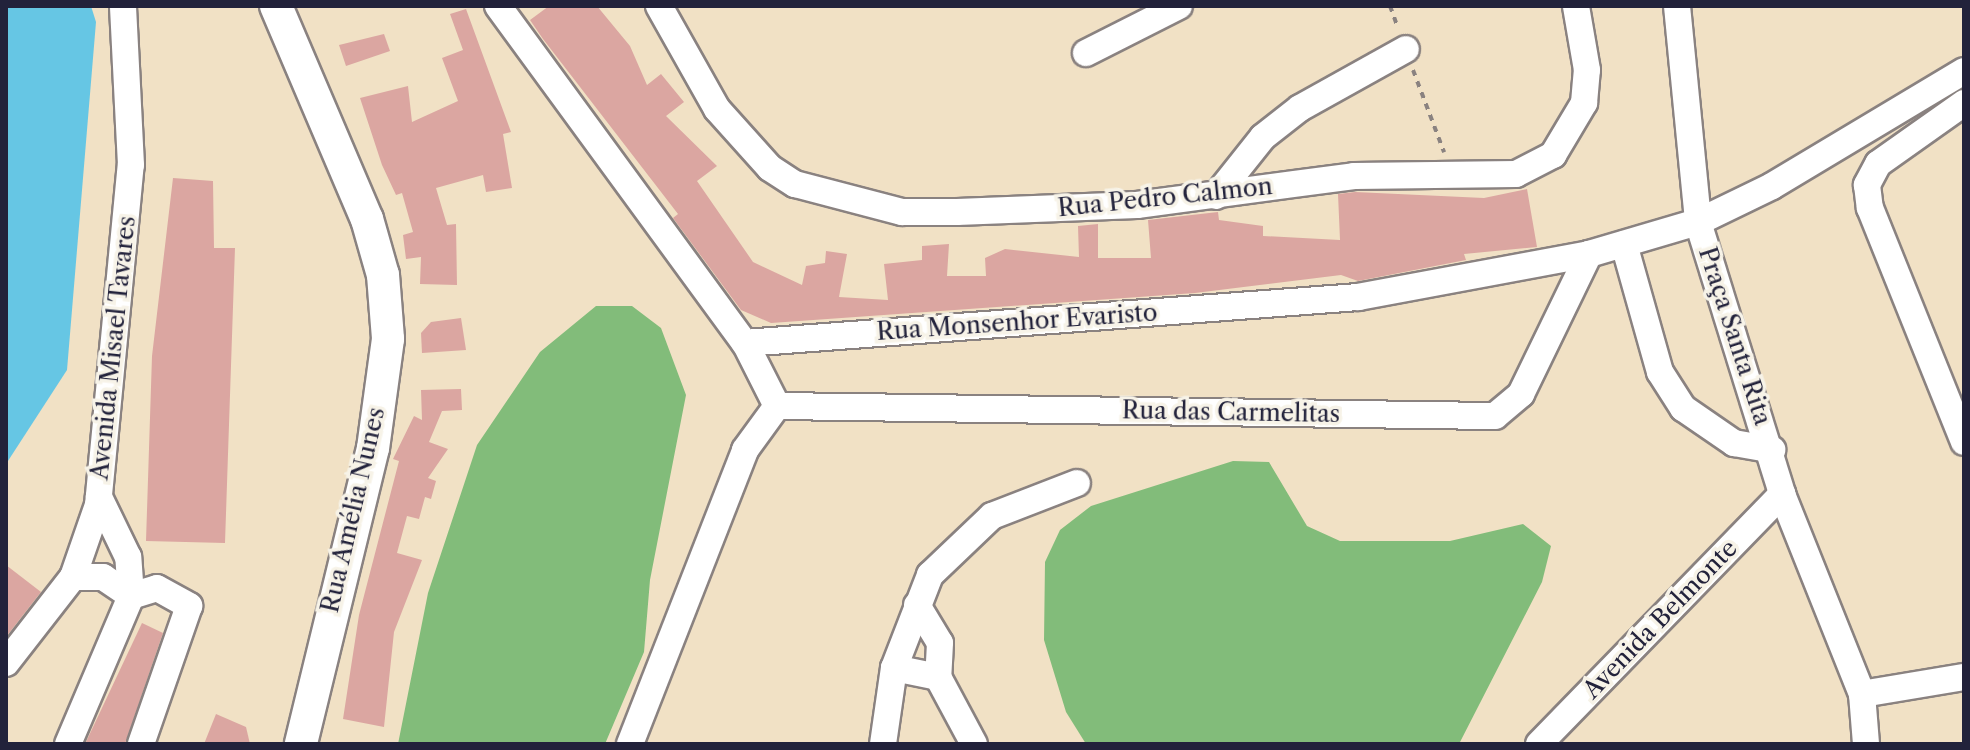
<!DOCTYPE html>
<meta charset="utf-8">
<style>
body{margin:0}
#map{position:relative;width:1970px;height:750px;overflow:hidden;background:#f1e1c5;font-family:"Libre Caslon Text",serif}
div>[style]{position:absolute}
.forest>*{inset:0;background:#82bc7a}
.water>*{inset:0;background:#66c6e4}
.building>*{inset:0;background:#dba6a1}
.path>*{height:4px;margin-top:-2px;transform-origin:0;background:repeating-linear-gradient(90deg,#8a8280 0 6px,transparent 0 12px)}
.roads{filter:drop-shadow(2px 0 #8a8280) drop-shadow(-2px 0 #8a8280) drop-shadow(0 2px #8a8280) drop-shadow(0 -2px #8a8280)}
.minor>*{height:26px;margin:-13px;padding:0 13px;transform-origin:13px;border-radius:13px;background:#fff}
.major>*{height:32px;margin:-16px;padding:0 16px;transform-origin:16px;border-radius:16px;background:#fff}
span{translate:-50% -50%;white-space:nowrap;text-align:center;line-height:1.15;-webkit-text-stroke:7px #f7f3e8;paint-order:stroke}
.street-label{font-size:24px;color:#22223b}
.frame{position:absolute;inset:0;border:8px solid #22223b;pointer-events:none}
</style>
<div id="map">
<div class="forest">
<i style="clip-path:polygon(596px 306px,632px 306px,661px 328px,686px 395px,650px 580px,644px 652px,605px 744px,398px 744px,428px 593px,477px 445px,540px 352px)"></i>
<i style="clip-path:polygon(1233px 461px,1269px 462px,1307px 526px,1340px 541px,1450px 541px,1523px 524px,1551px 546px,1542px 582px,1459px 744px,1086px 744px,1066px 712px,1044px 640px,1045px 562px,1060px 530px,1091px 506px)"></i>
</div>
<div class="water">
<i style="clip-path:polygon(6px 6px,91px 6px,96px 22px,67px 370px,6px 464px)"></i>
</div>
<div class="building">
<i style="clip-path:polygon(549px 6px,597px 6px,630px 46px,647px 85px,661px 74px,684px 102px,666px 116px,717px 166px,697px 181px,753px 262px,802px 285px,806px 266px,825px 263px,826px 251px,847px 254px,839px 297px,888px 300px,884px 264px,922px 260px,922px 246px,949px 244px,947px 276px,986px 276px,985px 258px,1005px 249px,1079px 257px,1078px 226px,1098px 224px,1098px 258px,1151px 258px,1148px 220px,1218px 212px,1219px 220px,1263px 226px,1263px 236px,1340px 240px,1338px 194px,1355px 192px,1484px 198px,1527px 189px,1537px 247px,1464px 254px,1466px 260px,1358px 281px,1341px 275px,1195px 293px,771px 323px,741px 310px,673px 218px,678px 214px,543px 39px,530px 20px)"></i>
<i style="clip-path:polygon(466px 9px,511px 132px,503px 134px,512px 188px,486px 192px,483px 175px,436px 188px,447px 225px,456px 224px,457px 285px,420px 284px,421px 257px,406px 259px,403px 235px,413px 232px,402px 193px,396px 195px,382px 165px,360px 98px,408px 86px,412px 122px,458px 101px,442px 58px,463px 50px,450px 14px)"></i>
<i style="clip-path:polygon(384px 34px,390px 51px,346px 66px,339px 45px)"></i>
<i style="clip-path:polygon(173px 178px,213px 181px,214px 248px,235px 248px,225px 543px,146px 541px,152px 356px)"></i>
<i style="clip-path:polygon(461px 318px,466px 350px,422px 353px,421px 333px,431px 322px)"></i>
<i style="clip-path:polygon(461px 389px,462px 410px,442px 411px,429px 442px,448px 449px,428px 478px,436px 481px,431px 499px,425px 497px,419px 519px,407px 516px,397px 553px,422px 560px,394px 632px,384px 727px,343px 719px,359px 615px,399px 461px,393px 459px,414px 416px,422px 420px,421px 390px)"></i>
<i style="clip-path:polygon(6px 565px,41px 592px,6px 637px)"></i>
<i style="clip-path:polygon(142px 623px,163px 633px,125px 744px,85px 744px)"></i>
<i style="clip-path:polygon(216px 714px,246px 727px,250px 744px,204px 744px)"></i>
</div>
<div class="path">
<i style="left:1390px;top:6px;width:23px;rotate:70deg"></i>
<i style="left:1413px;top:70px;width:88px;rotate:69.3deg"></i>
</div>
<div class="roads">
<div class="minor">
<i style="left:498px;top:6px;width:418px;rotate:53.8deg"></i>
<i style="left:745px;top:343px;width:615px;rotate:-4.29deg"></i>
<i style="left:1358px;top:297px;width:235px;rotate:-10.5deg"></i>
<i style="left:1589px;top:254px;width:114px;rotate:-16.4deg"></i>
<i style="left:1698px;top:222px;width:82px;rotate:-25.9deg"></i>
<i style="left:1772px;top:186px;width:224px;rotate:-30.9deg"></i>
<i style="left:659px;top:6px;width:118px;rotate:60.6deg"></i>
<i style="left:717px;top:109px;width:79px;rotate:48.1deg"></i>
<i style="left:770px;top:168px;width:30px;rotate:33deg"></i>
<i style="left:795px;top:184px;width:111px;rotate:14.7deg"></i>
<i style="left:902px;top:212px;width:55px"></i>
<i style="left:957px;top:212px;width:180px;rotate:-2.2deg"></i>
<i style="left:1137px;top:205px;width:219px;rotate:-7.6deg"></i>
<i style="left:1354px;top:176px;width:162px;rotate:-0.7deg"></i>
<i style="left:1516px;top:174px;width:42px;rotate:-27.2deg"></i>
<i style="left:1553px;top:155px;width:61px;rotate:-59.2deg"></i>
<i style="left:1584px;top:103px;width:33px;rotate:-85deg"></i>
<i style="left:1587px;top:70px;width:65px;rotate:-99.8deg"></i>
<i style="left:1677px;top:6px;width:217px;rotate:84.4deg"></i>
<i style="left:1698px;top:222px;width:285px;rotate:72.8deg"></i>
<i style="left:1782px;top:494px;width:215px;rotate:68.2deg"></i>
<i style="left:1862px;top:694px;width:50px;rotate:85.4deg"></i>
<i style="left:1086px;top:53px;width:104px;rotate:-26.8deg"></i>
<i style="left:1964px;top:103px;width:105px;rotate:144.7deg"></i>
<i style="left:1878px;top:164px;width:24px;rotate:118deg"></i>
<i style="left:1867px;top:185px;width:23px;rotate:83deg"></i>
<i style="left:1870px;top:208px;width:252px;rotate:68.1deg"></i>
<i style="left:1216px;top:196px;width:75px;rotate:-51.5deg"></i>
<i style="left:1263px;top:137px;width:47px;rotate:-38.1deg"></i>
<i style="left:1300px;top:108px;width:121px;rotate:-29.1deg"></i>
<i style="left:1624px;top:244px;width:133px;rotate:74.3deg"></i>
<i style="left:1660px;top:372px;width:43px;rotate:57.4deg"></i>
<i style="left:1683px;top:408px;width:62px;rotate:34.5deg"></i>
<i style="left:1734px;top:443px;width:39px;rotate:10deg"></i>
<i style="left:777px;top:406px;width:718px;rotate:0.8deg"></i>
<i style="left:1495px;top:416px;width:34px;rotate:-40deg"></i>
<i style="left:1521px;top:394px;width:156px;rotate:-64.1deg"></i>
<i style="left:73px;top:577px;width:30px"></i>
<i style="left:103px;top:577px;width:34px;rotate:34deg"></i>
<i style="left:131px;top:596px;width:27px;rotate:-17deg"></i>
<i style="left:157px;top:588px;width:37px;rotate:29deg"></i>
<i style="left:189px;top:606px;width:146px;rotate:109.2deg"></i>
<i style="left:917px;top:605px;width:44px;rotate:58.8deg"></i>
<i style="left:940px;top:643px;width:34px;rotate:93deg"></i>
<i style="left:6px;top:663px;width:109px;rotate:-52.1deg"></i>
<i style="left:73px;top:577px;width:76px;rotate:-70.9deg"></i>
<i style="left:98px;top:505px;width:342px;rotate:-84.5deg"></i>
<i style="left:131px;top:165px;width:159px;rotate:-92.9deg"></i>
<i style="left:894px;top:668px;width:45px;rotate:11.6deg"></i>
<i style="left:938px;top:677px;width:76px;rotate:61.8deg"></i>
<i style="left:1862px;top:694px;width:103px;rotate:-9.5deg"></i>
<i style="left:68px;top:744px;width:161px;rotate:-66.9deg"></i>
<i style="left:131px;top:596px;width:39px;rotate:-94deg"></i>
<i style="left:128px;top:557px;width:67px;rotate:-115.8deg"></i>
<i style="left:630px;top:744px;width:316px;rotate:-68.6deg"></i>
<i style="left:745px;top:450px;width:54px;rotate:-54deg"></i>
<i style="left:777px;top:406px;width:71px;rotate:-116.9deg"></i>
<i style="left:883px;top:744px;width:77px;rotate:-81.8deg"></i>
<i style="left:894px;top:668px;width:100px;rotate:-68.8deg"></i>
<i style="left:930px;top:575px;width:86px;rotate:-43.6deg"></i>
<i style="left:992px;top:516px;width:91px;rotate:-21.2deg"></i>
<i style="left:1539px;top:744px;width:349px;rotate:-45.8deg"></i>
</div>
<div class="major">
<i style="left:276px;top:6px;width:232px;rotate:66.9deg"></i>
<i style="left:367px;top:219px;width:58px;rotate:74.1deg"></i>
<i style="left:383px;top:275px;width:64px;rotate:85.5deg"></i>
<i style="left:388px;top:339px;width:110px;rotate:97.8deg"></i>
<i style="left:373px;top:448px;width:305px;rotate:103.7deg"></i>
</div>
</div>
<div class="street-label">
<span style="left:1165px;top:197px;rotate:-6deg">Rua Pedro Calmon</span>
<span style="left:1017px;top:322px;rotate:-4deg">Rua Monsenhor Evaristo</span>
<span style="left:1735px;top:336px;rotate:72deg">Praça Santa Rita</span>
<span style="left:113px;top:348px;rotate:-84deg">Avenida Misael Tavares</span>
<span style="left:1231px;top:412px;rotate:1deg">Rua das Carmelitas</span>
<span style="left:353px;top:510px;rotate:-77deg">Rua Amélia Nunes</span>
<span style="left:1660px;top:619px;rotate:-46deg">Avenida Belmonte</span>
</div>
<div class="frame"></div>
</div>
